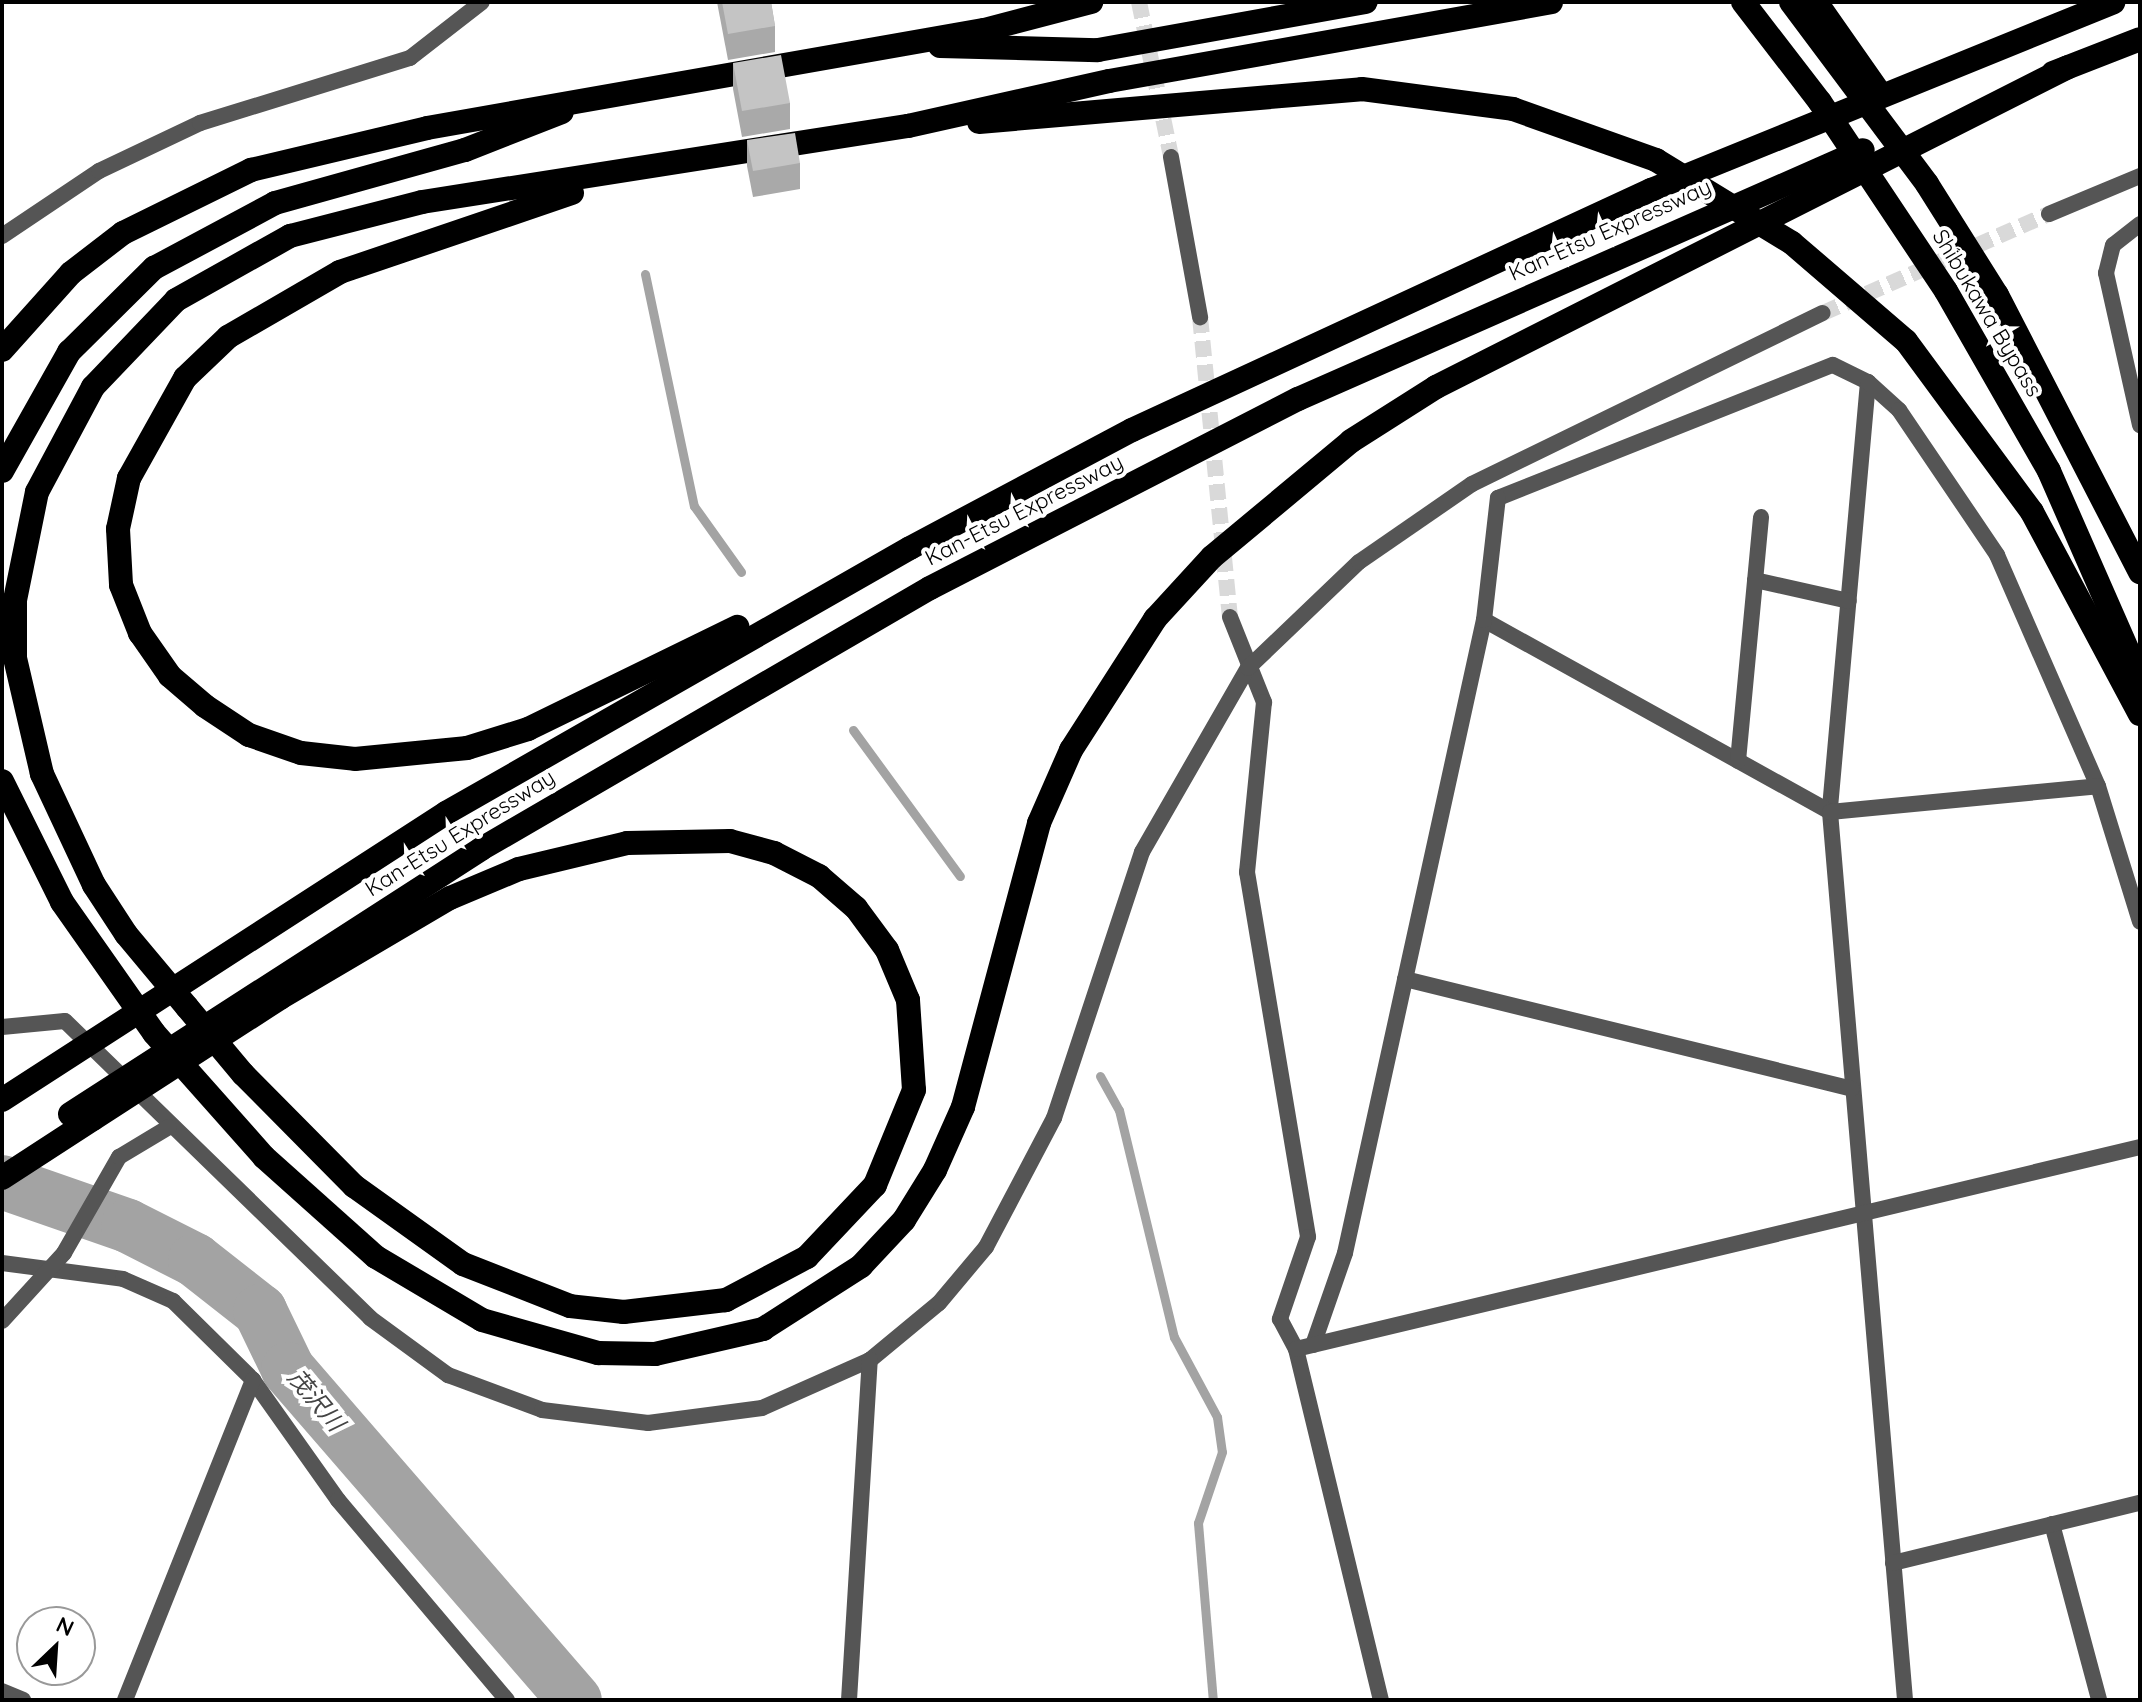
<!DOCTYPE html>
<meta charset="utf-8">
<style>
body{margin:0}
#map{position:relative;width:2142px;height:1702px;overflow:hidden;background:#fff;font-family:Quicksand,"Noto Sans JP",sans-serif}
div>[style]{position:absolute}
.stream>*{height:9px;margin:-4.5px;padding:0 4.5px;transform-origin:4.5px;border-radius:4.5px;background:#a3a3a3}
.river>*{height:54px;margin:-27px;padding:0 27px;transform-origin:27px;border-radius:27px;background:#a3a3a3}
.street-tunnel>*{height:16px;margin-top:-8px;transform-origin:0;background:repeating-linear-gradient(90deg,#d9d9d9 0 16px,transparent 0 24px)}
.street>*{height:16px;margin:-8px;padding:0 8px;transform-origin:8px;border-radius:8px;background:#555}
.highway>*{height:24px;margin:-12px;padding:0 12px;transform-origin:12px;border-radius:12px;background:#000}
.wall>*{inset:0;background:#a9a9a9}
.building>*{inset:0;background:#c4c4c4}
span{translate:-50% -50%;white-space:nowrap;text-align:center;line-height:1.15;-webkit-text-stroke:8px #fff;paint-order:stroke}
.street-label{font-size:22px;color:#000}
.water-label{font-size:24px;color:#444;font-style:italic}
.frame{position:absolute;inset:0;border:4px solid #000;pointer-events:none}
.north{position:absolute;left:16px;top:1606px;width:80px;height:80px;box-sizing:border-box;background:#fff;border:2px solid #999;border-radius:50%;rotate:25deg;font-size:22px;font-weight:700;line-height:32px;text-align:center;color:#000}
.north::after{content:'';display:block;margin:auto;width:28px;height:36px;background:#000;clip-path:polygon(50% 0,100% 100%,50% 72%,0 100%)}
</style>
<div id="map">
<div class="stream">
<i style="left:645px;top:274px;width:237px;rotate:78.1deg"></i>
<i style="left:694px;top:506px;width:81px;rotate:54.5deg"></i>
<i style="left:853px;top:730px;width:181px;rotate:53.8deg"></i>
<i style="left:1100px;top:1076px;width:39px;rotate:61deg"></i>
<i style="left:1119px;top:1110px;width:234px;rotate:76.4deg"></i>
<i style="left:1174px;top:1337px;width:91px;rotate:61.7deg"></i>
<i style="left:1217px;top:1417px;width:35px;rotate:82deg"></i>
<i style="left:1222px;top:1452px;width:75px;rotate:108.7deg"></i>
<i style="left:1198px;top:1523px;width:178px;rotate:85.2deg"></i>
</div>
<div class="river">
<i style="left:2px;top:1182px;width:133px;rotate:19.2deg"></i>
<i style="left:128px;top:1226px;width:75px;rotate:26.9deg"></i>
<i style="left:195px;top:1260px;width:83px;rotate:38.1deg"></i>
<i style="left:260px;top:1311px;width:64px;rotate:64.2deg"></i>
<i style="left:288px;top:1369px;width:438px;rotate:49.1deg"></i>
</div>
<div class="street-tunnel">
<i style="left:1139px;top:2px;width:158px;rotate:78.3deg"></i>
<i style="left:1823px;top:313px;width:247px;rotate:-23.7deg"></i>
<i style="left:1200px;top:317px;width:301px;rotate:84.3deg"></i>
</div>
<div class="street">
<i style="left:1171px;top:157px;width:163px;rotate:79.7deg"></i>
<i style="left:2049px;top:214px;width:99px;rotate:-22.7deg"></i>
<i style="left:2140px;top:224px;width:34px;rotate:142deg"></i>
<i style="left:2113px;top:245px;width:29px;rotate:104deg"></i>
<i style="left:2106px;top:273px;width:156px;rotate:77.4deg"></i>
<i style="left:2px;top:236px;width:117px;rotate:-33.8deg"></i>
<i style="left:99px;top:171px;width:112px;rotate:-25.4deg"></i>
<i style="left:200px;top:123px;width:220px;rotate:-17.2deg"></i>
<i style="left:410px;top:58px;width:91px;rotate:-37.9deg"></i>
<i style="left:1868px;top:382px;width:432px;rotate:95.1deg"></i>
<i style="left:1830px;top:812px;width:891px;rotate:85.17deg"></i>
<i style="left:1498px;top:498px;width:360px;rotate:-21.7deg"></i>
<i style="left:1833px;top:365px;width:39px;rotate:26deg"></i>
<i style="left:1868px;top:382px;width:42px;rotate:42.1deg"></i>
<i style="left:1899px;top:410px;width:175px;rotate:55.9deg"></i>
<i style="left:1997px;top:555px;width:252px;rotate:66.4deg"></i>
<i style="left:2098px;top:786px;width:142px;rotate:72.8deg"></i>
<i style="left:1755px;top:580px;width:96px;rotate:12.6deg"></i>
<i style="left:1230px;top:617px;width:92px;rotate:68.2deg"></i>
<i style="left:1264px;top:702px;width:171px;rotate:95.7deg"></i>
<i style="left:1247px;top:872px;width:370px;rotate:80.5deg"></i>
<i style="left:1308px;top:1237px;width:87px;rotate:108.9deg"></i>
<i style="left:1280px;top:1319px;width:34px;rotate:62deg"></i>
<i style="left:1296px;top:1349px;width:361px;rotate:76.4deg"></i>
<i style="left:1484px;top:620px;width:396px;rotate:29deg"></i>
<i style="left:1830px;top:812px;width:269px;rotate:-5.5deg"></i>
<i style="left:1738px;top:761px;width:245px;rotate:-84.6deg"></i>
<i style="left:1405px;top:979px;width:460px;rotate:13.8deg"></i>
<i style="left:2px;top:1027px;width:63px;rotate:-5.4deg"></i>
<i style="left:65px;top:1021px;width:426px;rotate:44.2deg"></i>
<i style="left:370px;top:1318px;width:97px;rotate:36.2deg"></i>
<i style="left:448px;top:1375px;width:100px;rotate:20.4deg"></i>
<i style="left:542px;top:1410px;width:107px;rotate:7deg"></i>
<i style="left:648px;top:1423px;width:115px;rotate:-7.5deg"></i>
<i style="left:762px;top:1408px;width:118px;rotate:-24deg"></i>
<i style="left:870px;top:1360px;width:89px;rotate:-39.6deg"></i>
<i style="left:939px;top:1303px;width:73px;rotate:-50deg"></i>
<i style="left:986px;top:1247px;width:146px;rotate:-62.2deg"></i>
<i style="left:1054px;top:1118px;width:280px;rotate:-71.7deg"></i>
<i style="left:1142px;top:852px;width:212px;rotate:-60.1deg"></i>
<i style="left:1248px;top:668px;width:153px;rotate:-43.7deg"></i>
<i style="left:1359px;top:562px;width:137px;rotate:-34.6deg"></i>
<i style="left:1472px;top:484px;width:390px;rotate:-26deg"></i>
<i style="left:2px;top:1263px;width:122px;rotate:7.5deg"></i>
<i style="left:123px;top:1279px;width:55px;rotate:23.7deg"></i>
<i style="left:173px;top:1301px;width:112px;rotate:44.6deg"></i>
<i style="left:253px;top:1380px;width:147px;rotate:54.7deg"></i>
<i style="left:338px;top:1500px;width:262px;rotate:49.8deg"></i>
<i style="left:2px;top:1321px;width:92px;rotate:-47.6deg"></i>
<i style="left:64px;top:1253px;width:111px;rotate:-60.2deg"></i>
<i style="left:119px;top:1157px;width:58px;rotate:-31deg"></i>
<i style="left:1313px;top:1345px;width:97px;rotate:-70.8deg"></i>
<i style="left:1345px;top:1253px;width:648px;rotate:-77.62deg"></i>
<i style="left:1484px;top:620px;width:123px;rotate:-83.5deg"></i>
<i style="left:1296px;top:1349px;width:868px;rotate:-13.46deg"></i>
<i style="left:2052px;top:1524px;width:182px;rotate:75deg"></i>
<i style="left:1893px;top:1563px;width:254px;rotate:-13.7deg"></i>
<i style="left:2px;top:1691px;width:23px;rotate:23deg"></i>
<i style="left:125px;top:1700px;width:345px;rotate:-68.2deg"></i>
<i style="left:849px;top:1700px;width:341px;rotate:-86.5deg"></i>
</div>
<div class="highway">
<i style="left:1743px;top:2px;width:126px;rotate:52.4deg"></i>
<i style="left:1820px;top:102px;width:227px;rotate:56.3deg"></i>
<i style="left:1946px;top:291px;width:207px;rotate:60.2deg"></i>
<i style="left:2049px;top:471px;width:226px;rotate:66.3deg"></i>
<i style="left:1791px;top:2px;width:227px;rotate:53.2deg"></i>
<i style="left:1927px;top:184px;width:131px;rotate:57.8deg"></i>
<i style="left:1997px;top:295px;width:312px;rotate:62.7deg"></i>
<i style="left:1816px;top:2px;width:113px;rotate:55deg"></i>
<i style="left:940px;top:46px;width:158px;rotate:1.5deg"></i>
<i style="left:1098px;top:50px;width:272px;rotate:-10.2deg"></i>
<i style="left:2053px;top:73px;width:93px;rotate:-21.3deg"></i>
<i style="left:979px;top:122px;width:384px;rotate:-4.9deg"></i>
<i style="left:1362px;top:89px;width:152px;rotate:7.5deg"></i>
<i style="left:1513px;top:109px;width:152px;rotate:19.6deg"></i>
<i style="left:1656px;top:160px;width:159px;rotate:31.4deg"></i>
<i style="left:1792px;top:243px;width:150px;rotate:40.7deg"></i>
<i style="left:1906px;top:341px;width:212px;rotate:53.6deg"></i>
<i style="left:2032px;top:512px;width:229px;rotate:61.9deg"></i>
<i style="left:572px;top:193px;width:245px;rotate:161.2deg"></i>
<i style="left:340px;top:272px;width:129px;rotate:149.9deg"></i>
<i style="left:228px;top:337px;width:59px;rotate:136.4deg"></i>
<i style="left:185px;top:378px;width:115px;rotate:119.2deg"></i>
<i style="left:129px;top:478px;width:52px;rotate:102.2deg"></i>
<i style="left:118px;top:529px;width:56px;rotate:86.9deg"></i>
<i style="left:121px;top:585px;width:52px;rotate:68.4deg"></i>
<i style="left:140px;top:633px;width:52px;rotate:55.1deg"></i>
<i style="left:170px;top:676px;width:46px;rotate:40.6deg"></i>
<i style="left:205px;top:706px;width:53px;rotate:33.4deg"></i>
<i style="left:249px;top:735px;width:55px;rotate:19.1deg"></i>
<i style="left:301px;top:753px;width:54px;rotate:6.3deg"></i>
<i style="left:355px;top:759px;width:113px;rotate:-5.6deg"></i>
<i style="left:467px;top:748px;width:64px;rotate:-17.3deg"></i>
<i style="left:528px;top:729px;width:233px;rotate:-26deg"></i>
<i style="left:2px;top:350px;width:103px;rotate:-48.1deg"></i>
<i style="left:71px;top:273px;width:66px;rotate:-37.6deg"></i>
<i style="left:123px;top:233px;width:143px;rotate:-26.2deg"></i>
<i style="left:251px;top:170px;width:181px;rotate:-13.4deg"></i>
<i style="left:427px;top:128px;width:566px;rotate:-9.98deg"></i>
<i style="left:984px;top:30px;width:111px;rotate:-14.7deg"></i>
<i style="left:2px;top:471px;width:137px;rotate:-60.6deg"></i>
<i style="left:69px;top:352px;width:120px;rotate:-44.7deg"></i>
<i style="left:154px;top:268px;width:137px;rotate:-28.2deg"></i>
<i style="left:275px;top:203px;width:197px;rotate:-15.6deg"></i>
<i style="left:465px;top:150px;width:104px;rotate:-21.4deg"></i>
<i style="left:2px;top:781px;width:135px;rotate:63.6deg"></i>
<i style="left:62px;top:902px;width:160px;rotate:54.9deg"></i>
<i style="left:154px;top:1033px;width:166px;rotate:48.4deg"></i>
<i style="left:264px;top:1157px;width:150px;rotate:41.8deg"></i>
<i style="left:376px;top:1257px;width:123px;rotate:30.7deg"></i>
<i style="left:482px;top:1320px;width:121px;rotate:15.9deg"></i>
<i style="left:598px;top:1353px;width:57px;rotate:1deg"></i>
<i style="left:655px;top:1354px;width:111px;rotate:-13deg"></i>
<i style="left:763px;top:1329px;width:117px;rotate:-32.7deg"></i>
<i style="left:861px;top:1266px;width:63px;rotate:-46.9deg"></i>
<i style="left:904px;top:1220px;width:59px;rotate:-58.2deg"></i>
<i style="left:935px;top:1170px;width:69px;rotate:-66deg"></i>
<i style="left:963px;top:1107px;width:294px;rotate:-75deg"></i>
<i style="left:1039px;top:823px;width:80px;rotate:-66.3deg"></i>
<i style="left:1071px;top:750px;width:156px;rotate:-57.3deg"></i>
<i style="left:1155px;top:619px;width:84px;rotate:-47.4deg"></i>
<i style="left:1212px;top:557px;width:181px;rotate:-39.8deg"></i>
<i style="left:1351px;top:441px;width:101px;rotate:-32.4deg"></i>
<i style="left:1436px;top:387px;width:708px;rotate:-26.85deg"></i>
<i style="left:2px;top:1100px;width:529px;rotate:-32.88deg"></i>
<i style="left:446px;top:813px;width:534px;rotate:-29.73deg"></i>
<i style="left:910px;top:548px;width:251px;rotate:-28deg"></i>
<i style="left:1132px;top:430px;width:572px;rotate:-24.82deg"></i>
<i style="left:1651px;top:190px;width:499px;rotate:-22.1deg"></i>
<i style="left:70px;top:1114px;width:489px;rotate:-32.8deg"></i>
<i style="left:481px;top:849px;width:519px;rotate:-30.17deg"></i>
<i style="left:930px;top:588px;width:414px;rotate:-27.2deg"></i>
<i style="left:1298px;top:399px;width:617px;rotate:-23.78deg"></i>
<i style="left:2px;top:1178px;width:108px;rotate:-33deg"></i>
<i style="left:93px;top:1119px;width:223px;rotate:-32.9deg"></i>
<i style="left:280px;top:998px;width:197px;rotate:-30.5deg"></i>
<i style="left:450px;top:898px;width:75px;rotate:-22.8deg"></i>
<i style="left:519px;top:869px;width:111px;rotate:-13.5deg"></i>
<i style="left:627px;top:843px;width:103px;rotate:-1.1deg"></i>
<i style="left:730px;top:841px;width:46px;rotate:15.3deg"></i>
<i style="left:774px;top:853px;width:51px;rotate:27.1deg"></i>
<i style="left:819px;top:876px;width:49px;rotate:40.9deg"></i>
<i style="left:856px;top:908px;width:52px;rotate:53.6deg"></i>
<i style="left:887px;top:950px;width:54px;rotate:67.2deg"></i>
<i style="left:908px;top:1000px;width:90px;rotate:86.2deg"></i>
<i style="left:914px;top:1090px;width:103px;rotate:112.3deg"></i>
<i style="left:875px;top:1185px;width:99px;rotate:133.4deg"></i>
<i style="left:807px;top:1257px;width:92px;rotate:152deg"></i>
<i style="left:726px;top:1300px;width:103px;rotate:173.3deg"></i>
<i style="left:624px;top:1312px;width:54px;rotate:-173.7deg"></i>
<i style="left:570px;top:1306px;width:115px;rotate:-158.6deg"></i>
<i style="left:463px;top:1264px;width:134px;rotate:-144.4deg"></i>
<i style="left:354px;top:1186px;width:158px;rotate:-134.7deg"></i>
<i style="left:243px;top:1074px;width:87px;rotate:-129.9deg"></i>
<i style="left:187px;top:1007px;width:95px;rotate:-129.9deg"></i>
<i style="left:126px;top:934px;width:59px;rotate:-123.1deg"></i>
<i style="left:94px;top:885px;width:123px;rotate:-115.1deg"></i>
<i style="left:42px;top:774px;width:119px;rotate:-103.1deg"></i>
<i style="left:15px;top:658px;width:58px;rotate:-90deg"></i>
<i style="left:15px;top:600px;width:110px;rotate:-78.5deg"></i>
<i style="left:37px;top:492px;width:119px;rotate:-61.9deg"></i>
<i style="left:93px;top:387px;width:120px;rotate:-46.3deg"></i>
<i style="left:176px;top:300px;width:131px;rotate:-29.3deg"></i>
<i style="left:290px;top:236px;width:136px;rotate:-14.4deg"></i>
<i style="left:422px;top:202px;width:492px;rotate:-8.9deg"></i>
<i style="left:908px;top:126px;width:206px;rotate:-12.6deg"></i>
<i style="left:1109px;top:81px;width:449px;rotate:-10.1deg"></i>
</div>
<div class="wall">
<i style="clip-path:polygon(717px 2px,771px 2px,775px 26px,775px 52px,728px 60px)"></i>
<i style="clip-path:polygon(733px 63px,790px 103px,790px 129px,742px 137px,733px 89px)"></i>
<i style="clip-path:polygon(747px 140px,800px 163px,800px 189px,753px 197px,747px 166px)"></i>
</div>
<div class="building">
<i style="clip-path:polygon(722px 2px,771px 2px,775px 26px,728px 34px)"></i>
<i style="clip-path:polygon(781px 55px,790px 103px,742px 111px,733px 63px)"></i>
<i style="clip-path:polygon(795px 133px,800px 163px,753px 171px,747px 140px)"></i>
</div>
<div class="street-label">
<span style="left:1610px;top:230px;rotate:-24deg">Kan-Etsu Expressway</span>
<span style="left:1987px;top:313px;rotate:59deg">Shibukawa Bypass</span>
<span style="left:1024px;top:510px;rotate:-27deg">Kan-Etsu Expressway</span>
<span style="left:460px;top:833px;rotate:-32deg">Kan-Etsu Expressway</span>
</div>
<div class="water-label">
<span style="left:316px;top:1400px;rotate:50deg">茂沢川</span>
</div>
<div class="frame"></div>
<div class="north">N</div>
</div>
